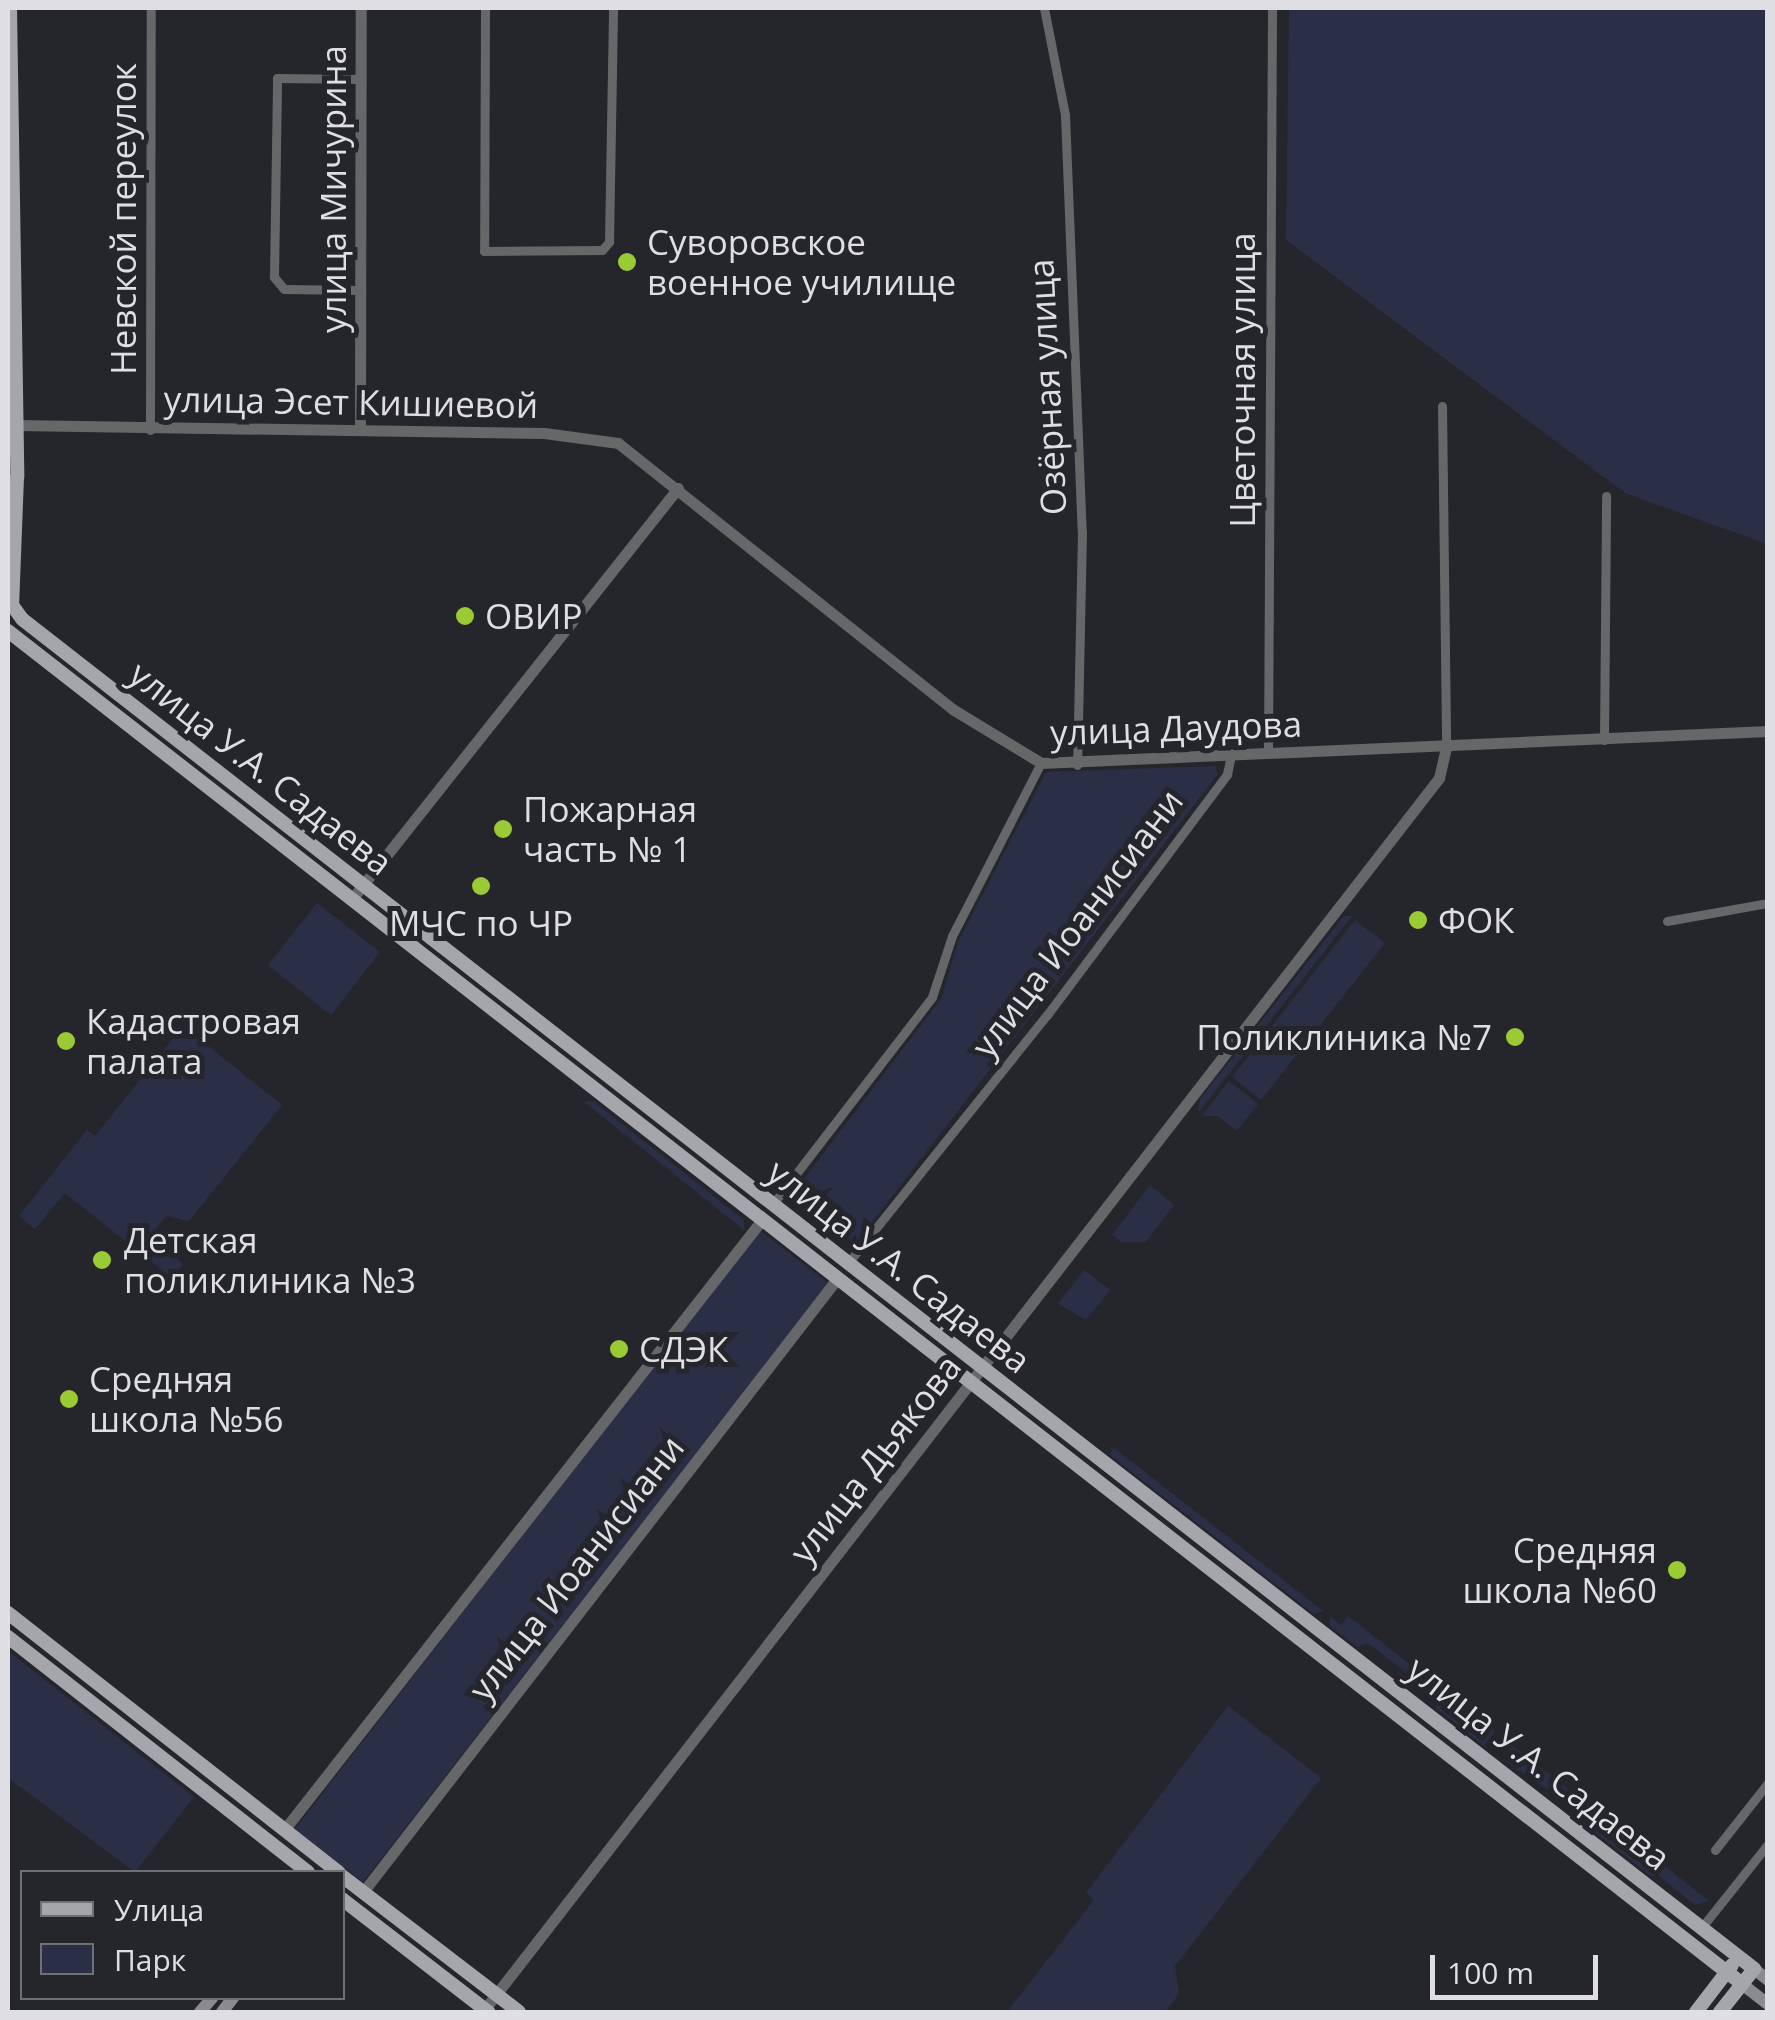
<!DOCTYPE html>
<meta charset="utf-8">
<style>
body{margin:0}
#map{position:relative;width:1775px;height:2020px;overflow:hidden;background:#25262c;font-family:"Open Sans",sans-serif}
div>[style]{position:absolute}
.green>*{inset:0;background:#2b2f46}
.minor>*{height:9px;margin:-4.5px;padding:0 4.5px;transform-origin:4.5px;border-radius:4.5px;background:#666769}
.tertiary>*{height:11px;margin:-5.5px;padding:0 5.5px;transform-origin:5.5px;border-radius:5.5px;background:#666769}
.secondary>*{height:12px;margin:-6px;padding:0 6px;transform-origin:6px;border-radius:6px;background:#8a8b8f}
.primary>*{height:14px;margin:-7px;padding:0 7px;transform-origin:7px;border-radius:7px;background:#a5a6ac}
.dots>*{width:28px;height:28px;translate:-50% -50%;box-sizing:border-box;border:5px solid #25262c;border-radius:50%}
span{translate:-50% -50%;white-space:nowrap;text-align:center;line-height:1.15;-webkit-text-stroke:10px #25262c;paint-order:stroke}
.street-label{font-size:35px;color:#dfdfe3}
.poi-label{font-size:35px;color:#dfdfe3}
.left{translate:0 -50%;text-align:left}
.right{translate:-100% -50%;text-align:right}
.frame{position:absolute;inset:0;border:10px solid #dfdfe3;pointer-events:none}
.legend{position:absolute;left:20px;top:1870px;width:325px;height:130px;box-sizing:border-box;background:#25262c;border:2px solid #6f7075;margin:0;padding:12px 18px;list-style:none;font-size:30px;color:#dfdfe3}
.legend li{display:flex;align-items:center;gap:20px;height:50px}
.legend b{width:50px;border:2px solid #6f7075}
.scale{position:absolute;left:1430px;top:1955px;width:168px;height:45px;box-sizing:border-box;border:5px solid #dfdfe3;border-top:0;padding-left:12px;font-size:30px;line-height:35px;white-space:nowrap;color:#dfdfe3;-webkit-text-stroke:8px #25262c;paint-order:stroke}
</style>
<div id="map">
<div class="green">
<i style="clip-path:polygon(1289px 8px,1767px 8px,1767px 544px,1625px 493px,1286px 240px)"></i>
<i style="clip-path:polygon(1215px 766px,1218px 774px,856px 1243px,791px 1196px,941px 999px,958px 942px,1046px 772px)"></i>
<i style="clip-path:polygon(317px 903px,380px 952px,331px 1015px,268px 965px)"></i>
<i style="clip-path:polygon(1344px 916px,1352px 916px,1198px 1113px,1200px 1099px)"></i>
<i style="clip-path:polygon(1355px 920px,1385px 943px,1261px 1100px,1232px 1077px)"></i>
<i style="clip-path:polygon(183px 1026px,282px 1105px,189px 1221px,166px 1216px,149px 1237px,183px 1264px,172px 1278px,65px 1193px,35px 1229px,19px 1216px,87px 1130px,95px 1136px)"></i>
<i style="clip-path:polygon(1229px 1081px,1258px 1104px,1237px 1131px,1218px 1116px,1202px 1116px)"></i>
<i style="clip-path:polygon(593px 1101px,744px 1220px,744px 1230px,584px 1102px)"></i>
<i style="clip-path:polygon(1150px 1185px,1174px 1205px,1146px 1242px,1121px 1242px,1112px 1235px)"></i>
<i style="clip-path:polygon(759px 1230px,828px 1283px,363px 1882px,295px 1829px)"></i>
<i style="clip-path:polygon(1084px 1270px,1110px 1290px,1086px 1320px,1058px 1304px)"></i>
<i style="clip-path:polygon(1114px 1448px,1323px 1611px,1314px 1614px,1109px 1454px)"></i>
<i style="clip-path:polygon(1330px 1616px,1341px 1625px,1348px 1616px,1495px 1731px,1484px 1746px,1436px 1708px,1437px 1697px,1368px 1643px,1358px 1647px,1330px 1626px)"></i>
<i style="clip-path:polygon(8px 1651px,194px 1797px,135px 1872px,8px 1778px)"></i>
<i style="clip-path:polygon(1228px 1706px,1321px 1778px,1175px 1966px,1179px 1994px,1165px 2012px,1007px 2012px,1094px 1900px,1086px 1893px)"></i>
<i style="clip-path:polygon(1511px 1744px,1709px 1901px,1695px 1905px,1658px 1875px,1652px 1877px,1592px 1830px,1594px 1819px,1506px 1762px)"></i>
</div>
<div class="minor">
<i style="left:485px;top:8px;width:243px;rotate:90.2deg"></i>
<i style="left:484px;top:251px;width:118px;rotate:-0.5deg"></i>
<i style="left:602px;top:250px;width:11px;rotate:-49deg"></i>
<i style="left:609px;top:242px;width:234px;rotate:-89deg"></i>
<i style="left:1044px;top:8px;width:109px;rotate:78.9deg"></i>
<i style="left:1065px;top:115px;width:417px;rotate:87.7deg"></i>
<i style="left:1082px;top:532px;width:233px;rotate:91.2deg"></i>
<i style="left:359px;top:290px;width:75px;rotate:-179.2deg"></i>
<i style="left:284px;top:289px;width:16px;rotate:-130deg"></i>
<i style="left:274px;top:277px;width:199px;rotate:-89.1deg"></i>
<i style="left:277px;top:78px;width:83px;rotate:0.7deg"></i>
<i style="left:1442px;top:406px;width:342px;rotate:89.3deg"></i>
<i style="left:150px;top:430px;width:422px;rotate:-89.9deg"></i>
<i style="left:1604px;top:740px;width:244px;rotate:-89.5deg"></i>
<i style="left:1268px;top:753px;width:745px;rotate:-89.69deg"></i>
<i style="left:1667px;top:921px;width:103px;rotate:-10.1deg"></i>
<i style="left:772px;top:1205px;width:262px;rotate:-52.4deg"></i>
<i style="left:932px;top:997px;width:64px;rotate:-71.8deg"></i>
<i style="left:952px;top:936px;width:195px;rotate:-62.8deg"></i>
<i style="left:848px;top:1263px;width:318px;rotate:-51.3deg"></i>
<i style="left:1047px;top:1015px;width:301px;rotate:-53.2deg"></i>
<i style="left:1227px;top:774px;width:19px;rotate:-78deg"></i>
<i style="left:1715px;top:1850px;width:85px;rotate:-51.7deg"></i>
<i style="left:1702px;top:1927px;width:106px;rotate:-51.5deg"></i>
</div>
<div class="tertiary">
<i style="left:16px;top:425px;width:528px;rotate:0.87deg"></i>
<i style="left:544px;top:433px;width:75px;rotate:7.7deg"></i>
<i style="left:618px;top:443px;width:429px;rotate:38.5deg"></i>
<i style="left:954px;top:710px;width:102px;rotate:31.3deg"></i>
<i style="left:1041px;top:763px;width:728px;rotate:-2.52deg"></i>
<i style="left:360px;top:430px;width:422px;rotate:-89.9deg"></i>
<i style="left:351px;top:900px;width:526px;rotate:-51.56deg"></i>
<i style="left:284px;top:1830px;width:774px;rotate:-51.93deg"></i>
<i style="left:363px;top:1892px;width:773px;rotate:-52.3deg"></i>
<i style="left:484px;top:2010px;width:1559px;rotate:-52.22deg"></i>
<i style="left:1439px;top:778px;width:31px;rotate:-77deg"></i>
</div>
<div class="secondary">
<i style="left:1754px;top:1969px;width:18px;rotate:38deg"></i>
<i style="left:1742px;top:1984px;width:33px;rotate:38deg"></i>
<i style="left:200px;top:2012px;width:18px;rotate:-49deg"></i>
<i style="left:222px;top:2012px;width:18px;rotate:-52deg"></i>
</div>
<div class="primary">
<i style="left:10px;top:8px;width:469px;rotate:89.1deg"></i>
<i style="left:17px;top:477px;width:128px;rotate:92.2deg"></i>
<i style="left:12px;top:605px;width:17px;rotate:54deg"></i>
<i style="left:22px;top:619px;width:2196px;rotate:37.93deg"></i>
<i style="left:1754px;top:1969px;width:55px;rotate:128.3deg"></i>
<i style="left:8px;top:631px;width:2199px;rotate:37.96deg"></i>
<i style="left:8px;top:1613px;width:420px;rotate:38.1deg"></i>
<i style="left:8px;top:1637px;width:381px;rotate:38.1deg"></i>
<i style="left:342px;top:1876px;width:223px;rotate:37.5deg"></i>
<i style="left:342px;top:1899px;width:185px;rotate:37.7deg"></i>
<i style="left:1696px;top:2012px;width:59px;rotate:-52.5deg"></i>
</div>
<div class="dots">
<i style="left:627px;top:262px;background:#9acb34"></i>
<i style="left:465px;top:616px;background:#9acb34"></i>
<i style="left:503px;top:829px;background:#9acb34"></i>
<i style="left:481px;top:886px;background:#9acb34"></i>
<i style="left:1418px;top:920px;background:#9acb34"></i>
<i style="left:1515px;top:1037px;background:#9acb34"></i>
<i style="left:66px;top:1041px;background:#9acb34"></i>
<i style="left:102px;top:1260px;background:#9acb34"></i>
<i style="left:619px;top:1349px;background:#9acb34"></i>
<i style="left:69px;top:1399px;background:#9acb34"></i>
<i style="left:1677px;top:1570px;background:#9acb34"></i>
</div>
<div class="street-label">
<span style="left:333px;top:189px;rotate:-90deg">улица Мичурина</span>
<span style="left:123px;top:219px;rotate:-90deg">Невской переулок</span>
<span style="left:1242px;top:380px;rotate:-90deg">Цветочная улица</span>
<span style="left:1047px;top:387px;rotate:-93deg">Озёрная улица</span>
<span style="left:351px;top:402px;rotate:1deg">улица Эсет Кишиевой</span>
<span style="left:1176px;top:728px;rotate:-2deg">улица Даудова</span>
<span style="left:261px;top:768px;rotate:38deg">улица У.А. Садаева</span>
<span style="left:1077px;top:923px;rotate:-53deg">улица Иоанисиани</span>
<span style="left:899px;top:1266px;rotate:38deg">улица У.А. Садаева</span>
<span style="left:875px;top:1459px;rotate:-52deg">улица Дьякова</span>
<span style="left:576px;top:1568px;rotate:-52deg">улица Иоанисиани</span>
<span style="left:1539px;top:1763px;rotate:38deg">улица У.А. Садаева</span>
</div>
<div class="poi-label">
<span class="left" style="left:647px;top:262px">Суворовское<br>военное училище</span>
<span class="left" style="left:485px;top:616px">ОВИР</span>
<span class="left" style="left:523px;top:829px">Пожарная<br>часть № 1</span>
<span class="left" style="left:1438px;top:920px">ФОК</span>
<span style="left:481px;top:923px">МЧС по ЧР</span>
<span class="left" style="left:86px;top:1041px">Кадастровая<br>палата</span>
<span class="right" style="left:1492px;top:1037px">Поликлиника №7</span>
<span class="left" style="left:124px;top:1260px">Детская<br>поликлиника №3</span>
<span class="left" style="left:639px;top:1349px">СДЭК</span>
<span class="left" style="left:89px;top:1399px">Средняя<br>школа №56</span>
<span class="right" style="left:1657px;top:1570px">Средняя<br>школа №60</span>
</div>
<div class="frame"></div>
<ul class="legend">
<li><b style="height:12px;background:#a5a6ac"></b>Улица</li>
<li><b style="height:28px;background:#2b2f46"></b>Парк</li>
</ul>
<div class="scale">100 m</div>
</div>
